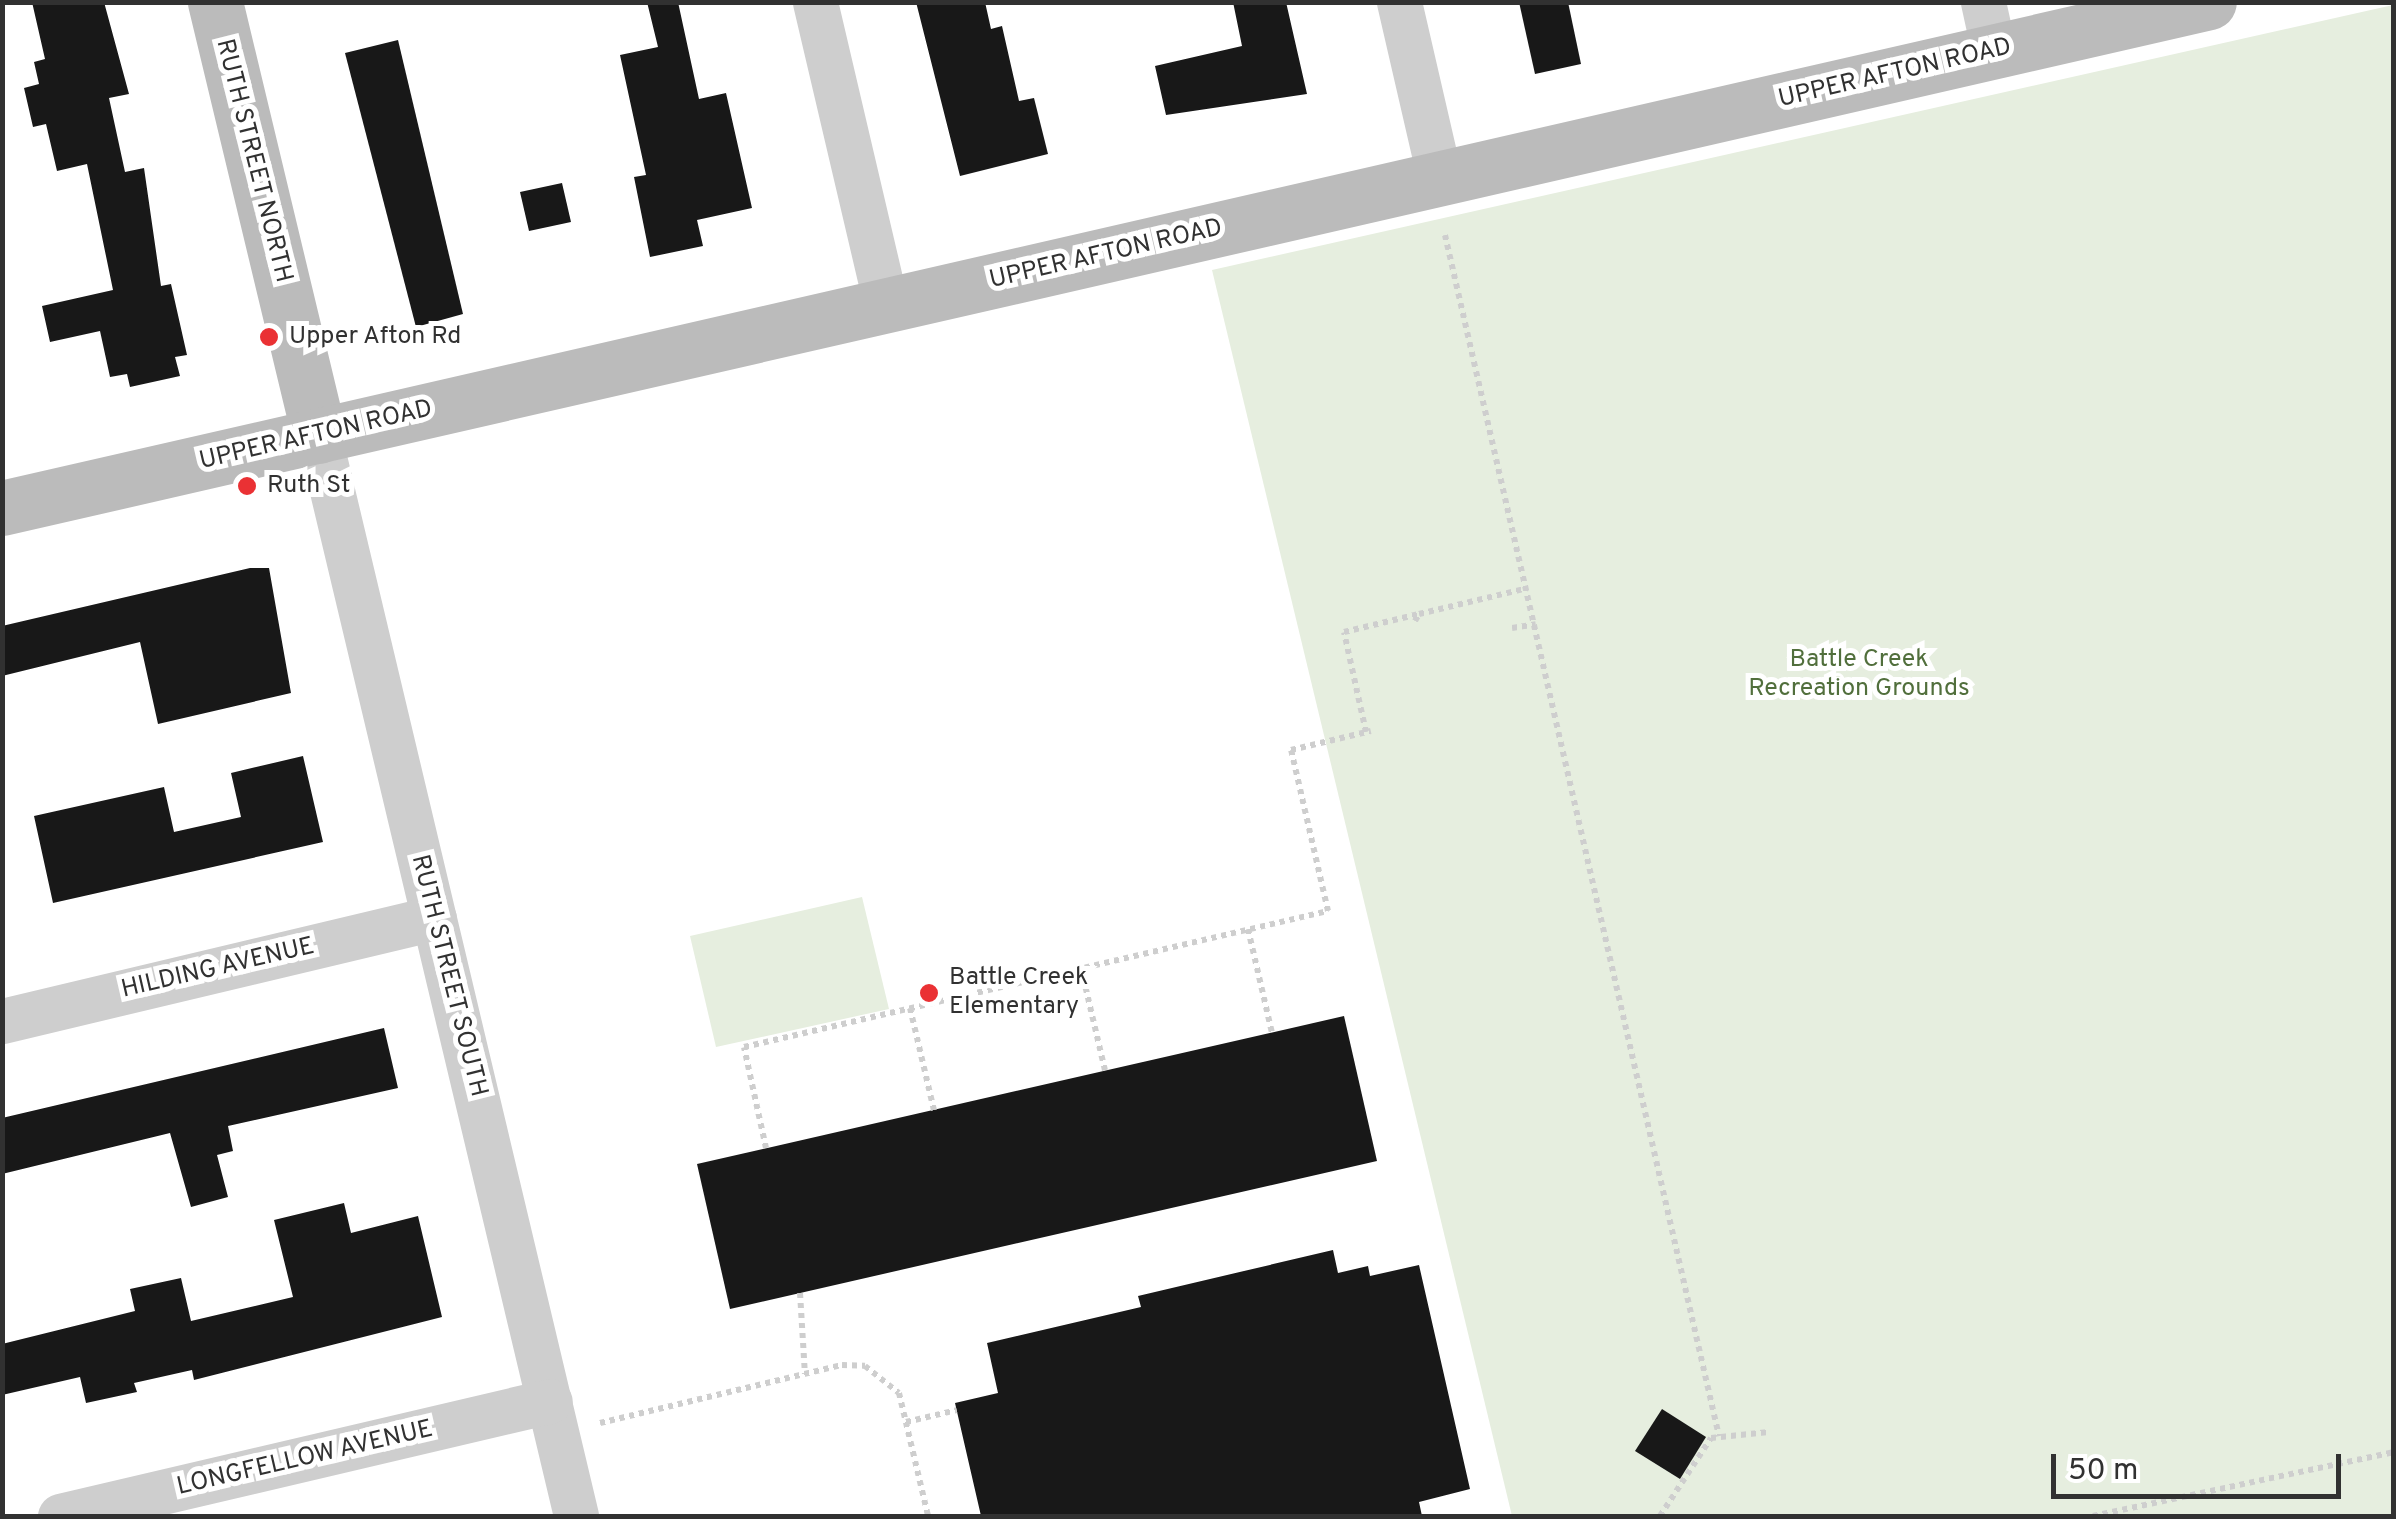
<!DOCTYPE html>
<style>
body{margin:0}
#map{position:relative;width:2396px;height:1519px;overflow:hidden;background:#fff;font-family:Overpass,sans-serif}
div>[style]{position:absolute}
.green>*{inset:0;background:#e6eedf}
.building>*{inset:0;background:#181818}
.path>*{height:6px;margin-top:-3px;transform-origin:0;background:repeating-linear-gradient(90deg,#cecece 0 5px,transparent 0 10px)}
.street>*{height:45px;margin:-22.5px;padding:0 22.5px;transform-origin:22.5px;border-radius:22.5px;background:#cecece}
.secondary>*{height:55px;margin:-27.5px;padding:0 27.5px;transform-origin:27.5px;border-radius:27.5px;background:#bbb}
.dots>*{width:28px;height:28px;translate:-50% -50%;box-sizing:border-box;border:5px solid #fff;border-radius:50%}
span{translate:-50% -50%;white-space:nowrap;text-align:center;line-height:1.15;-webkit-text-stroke:10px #fff;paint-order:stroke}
.street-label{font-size:25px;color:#313131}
.poi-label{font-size:25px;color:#313131}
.left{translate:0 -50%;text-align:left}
.park-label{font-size:25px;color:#516f3c}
.frame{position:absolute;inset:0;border:5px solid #313131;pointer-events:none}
.scale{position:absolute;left:2051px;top:1454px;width:290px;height:45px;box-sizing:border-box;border:5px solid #313131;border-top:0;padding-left:12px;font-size:30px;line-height:35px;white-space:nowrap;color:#313131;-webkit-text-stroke:8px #fff;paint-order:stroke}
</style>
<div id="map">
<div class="green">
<i style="clip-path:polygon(2393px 5px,2393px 1516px,1512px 1516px,1212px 270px)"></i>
<i style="clip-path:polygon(862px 897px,889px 1009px,716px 1047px,690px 936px)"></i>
</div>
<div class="building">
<i style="clip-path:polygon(32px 2px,104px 2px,129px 94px,109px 98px,125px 172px,144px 168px,161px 286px,171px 284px,187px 355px,175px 357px,180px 376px,130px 387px,127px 374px,110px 377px,100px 331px,50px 342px,42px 306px,113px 290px,87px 164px,57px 171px,46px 124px,33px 127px,24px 88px,39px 84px,34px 62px,45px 59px)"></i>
<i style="clip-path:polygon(647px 2px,678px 2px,699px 99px,726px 93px,752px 208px,697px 220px,703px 246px,650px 257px,634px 177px,646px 175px,620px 55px,658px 47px)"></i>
<i style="clip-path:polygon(916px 2px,985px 2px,991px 29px,1002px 26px,1019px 101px,1034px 98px,1048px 154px,960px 176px)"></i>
<i style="clip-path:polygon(1233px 2px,1286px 2px,1307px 94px,1166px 115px,1155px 66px,1242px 46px)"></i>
<i style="clip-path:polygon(1519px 2px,1568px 2px,1581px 64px,1535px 74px)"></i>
<i style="clip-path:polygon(398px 40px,463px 314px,416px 327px,345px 53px)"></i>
<i style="clip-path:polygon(562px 183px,571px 222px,529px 231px,520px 192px)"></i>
<i style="clip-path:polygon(250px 568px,269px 568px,291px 693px,158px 724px,140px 642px,2px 676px,2px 626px)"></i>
<i style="clip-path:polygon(303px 756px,323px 842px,53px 903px,34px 816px,164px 787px,174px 832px,241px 817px,231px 773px)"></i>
<i style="clip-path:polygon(1344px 1016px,1377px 1161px,730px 1309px,697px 1164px)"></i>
<i style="clip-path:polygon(384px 1028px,398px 1088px,228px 1126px,233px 1151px,217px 1155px,228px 1197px,191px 1207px,170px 1133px,2px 1174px,2px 1118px)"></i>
<i style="clip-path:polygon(344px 1203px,351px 1233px,418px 1216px,442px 1317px,194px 1380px,192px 1370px,134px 1383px,137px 1392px,86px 1403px,80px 1377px,2px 1395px,2px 1344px,135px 1311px,130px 1289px,181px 1278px,191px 1321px,293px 1297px,274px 1220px)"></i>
<i style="clip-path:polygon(1333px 1250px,1338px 1273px,1368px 1266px,1370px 1276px,1419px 1265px,1470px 1489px,1419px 1502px,1422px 1516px,981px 1516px,955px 1403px,998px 1393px,987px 1343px,1141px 1307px,1138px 1296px)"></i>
<i style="clip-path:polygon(1662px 1409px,1706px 1437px,1680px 1479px,1635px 1451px)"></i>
</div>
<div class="path">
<i style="left:1445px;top:235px;width:1232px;rotate:77.15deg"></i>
<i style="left:1415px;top:621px;width:8px;rotate:-60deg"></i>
<i style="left:1419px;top:614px;width:112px;rotate:-13.4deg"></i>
<i style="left:1512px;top:628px;width:24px;rotate:-9deg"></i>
<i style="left:1366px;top:732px;width:102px;rotate:-102.4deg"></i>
<i style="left:1344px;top:632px;width:77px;rotate:-13.5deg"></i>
<i style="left:1248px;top:929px;width:107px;rotate:77deg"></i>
<i style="left:1081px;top:968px;width:105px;rotate:76.8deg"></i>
<i style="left:910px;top:1008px;width:105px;rotate:76.8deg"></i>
<i style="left:766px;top:1148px;width:103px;rotate:-102.3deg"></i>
<i style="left:744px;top:1047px;width:600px;rotate:-13.11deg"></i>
<i style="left:1328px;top:911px;width:165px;rotate:-102.9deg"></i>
<i style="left:1291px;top:750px;width:82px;rotate:-13.4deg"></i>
<i style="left:800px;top:1293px;width:81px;rotate:86.5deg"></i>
<i style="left:906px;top:1422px;width:52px;rotate:-13.2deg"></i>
<i style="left:600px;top:1423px;width:249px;rotate:-13.5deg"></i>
<i style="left:842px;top:1365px;width:23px;rotate:2deg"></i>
<i style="left:865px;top:1366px;width:43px;rotate:38.5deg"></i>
<i style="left:899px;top:1393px;width:126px;rotate:76.7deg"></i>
<i style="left:1660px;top:1516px;width:93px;rotate:-56.8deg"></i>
<i style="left:1711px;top:1438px;width:58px;rotate:-5.9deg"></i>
<i style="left:2093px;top:1516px;width:308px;rotate:-12deg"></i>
</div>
<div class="street">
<i style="left:815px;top:2px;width:311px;rotate:76.8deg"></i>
<i style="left:1399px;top:2px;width:182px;rotate:77deg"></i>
<i style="left:1983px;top:2px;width:51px;rotate:77.6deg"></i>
<i style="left:319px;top:436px;width:1110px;rotate:76.61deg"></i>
<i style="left:2px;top:1021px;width:444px;rotate:-13.4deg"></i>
<i style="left:60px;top:1516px;width:503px;rotate:-13.21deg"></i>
</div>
<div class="secondary">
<i style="left:215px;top:2px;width:446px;rotate:76.5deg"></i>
<i style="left:2px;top:508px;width:2264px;rotate:-12.91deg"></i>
</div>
<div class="dots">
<i style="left:269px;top:337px;background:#ea3134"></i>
<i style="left:247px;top:486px;background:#ea3134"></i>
<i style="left:929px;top:993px;background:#ea3134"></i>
</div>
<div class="street-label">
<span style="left:1895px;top:74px;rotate:-13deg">UPPER AFTON ROAD</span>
<span style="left:253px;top:161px;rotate:76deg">RUTH STREET NORTH</span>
<span style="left:1106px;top:255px;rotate:-13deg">UPPER AFTON ROAD</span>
<span style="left:316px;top:436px;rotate:-13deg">UPPER AFTON ROAD</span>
<span style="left:218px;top:969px;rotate:-13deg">HILDING AVENUE</span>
<span style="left:448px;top:976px;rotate:76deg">RUTH STREET SOUTH</span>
<span style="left:305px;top:1459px;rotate:-13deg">LONGFELLOW AVENUE</span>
</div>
<div class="poi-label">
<span class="left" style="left:289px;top:337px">Upper Afton Rd</span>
<span class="left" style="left:267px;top:486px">Ruth St</span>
<span class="left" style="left:949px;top:993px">Battle Creek<br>Elementary</span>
</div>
<div class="park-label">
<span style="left:1859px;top:675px">Battle Creek<br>Recreation Grounds</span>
</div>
<div class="frame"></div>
<div class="scale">50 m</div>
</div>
